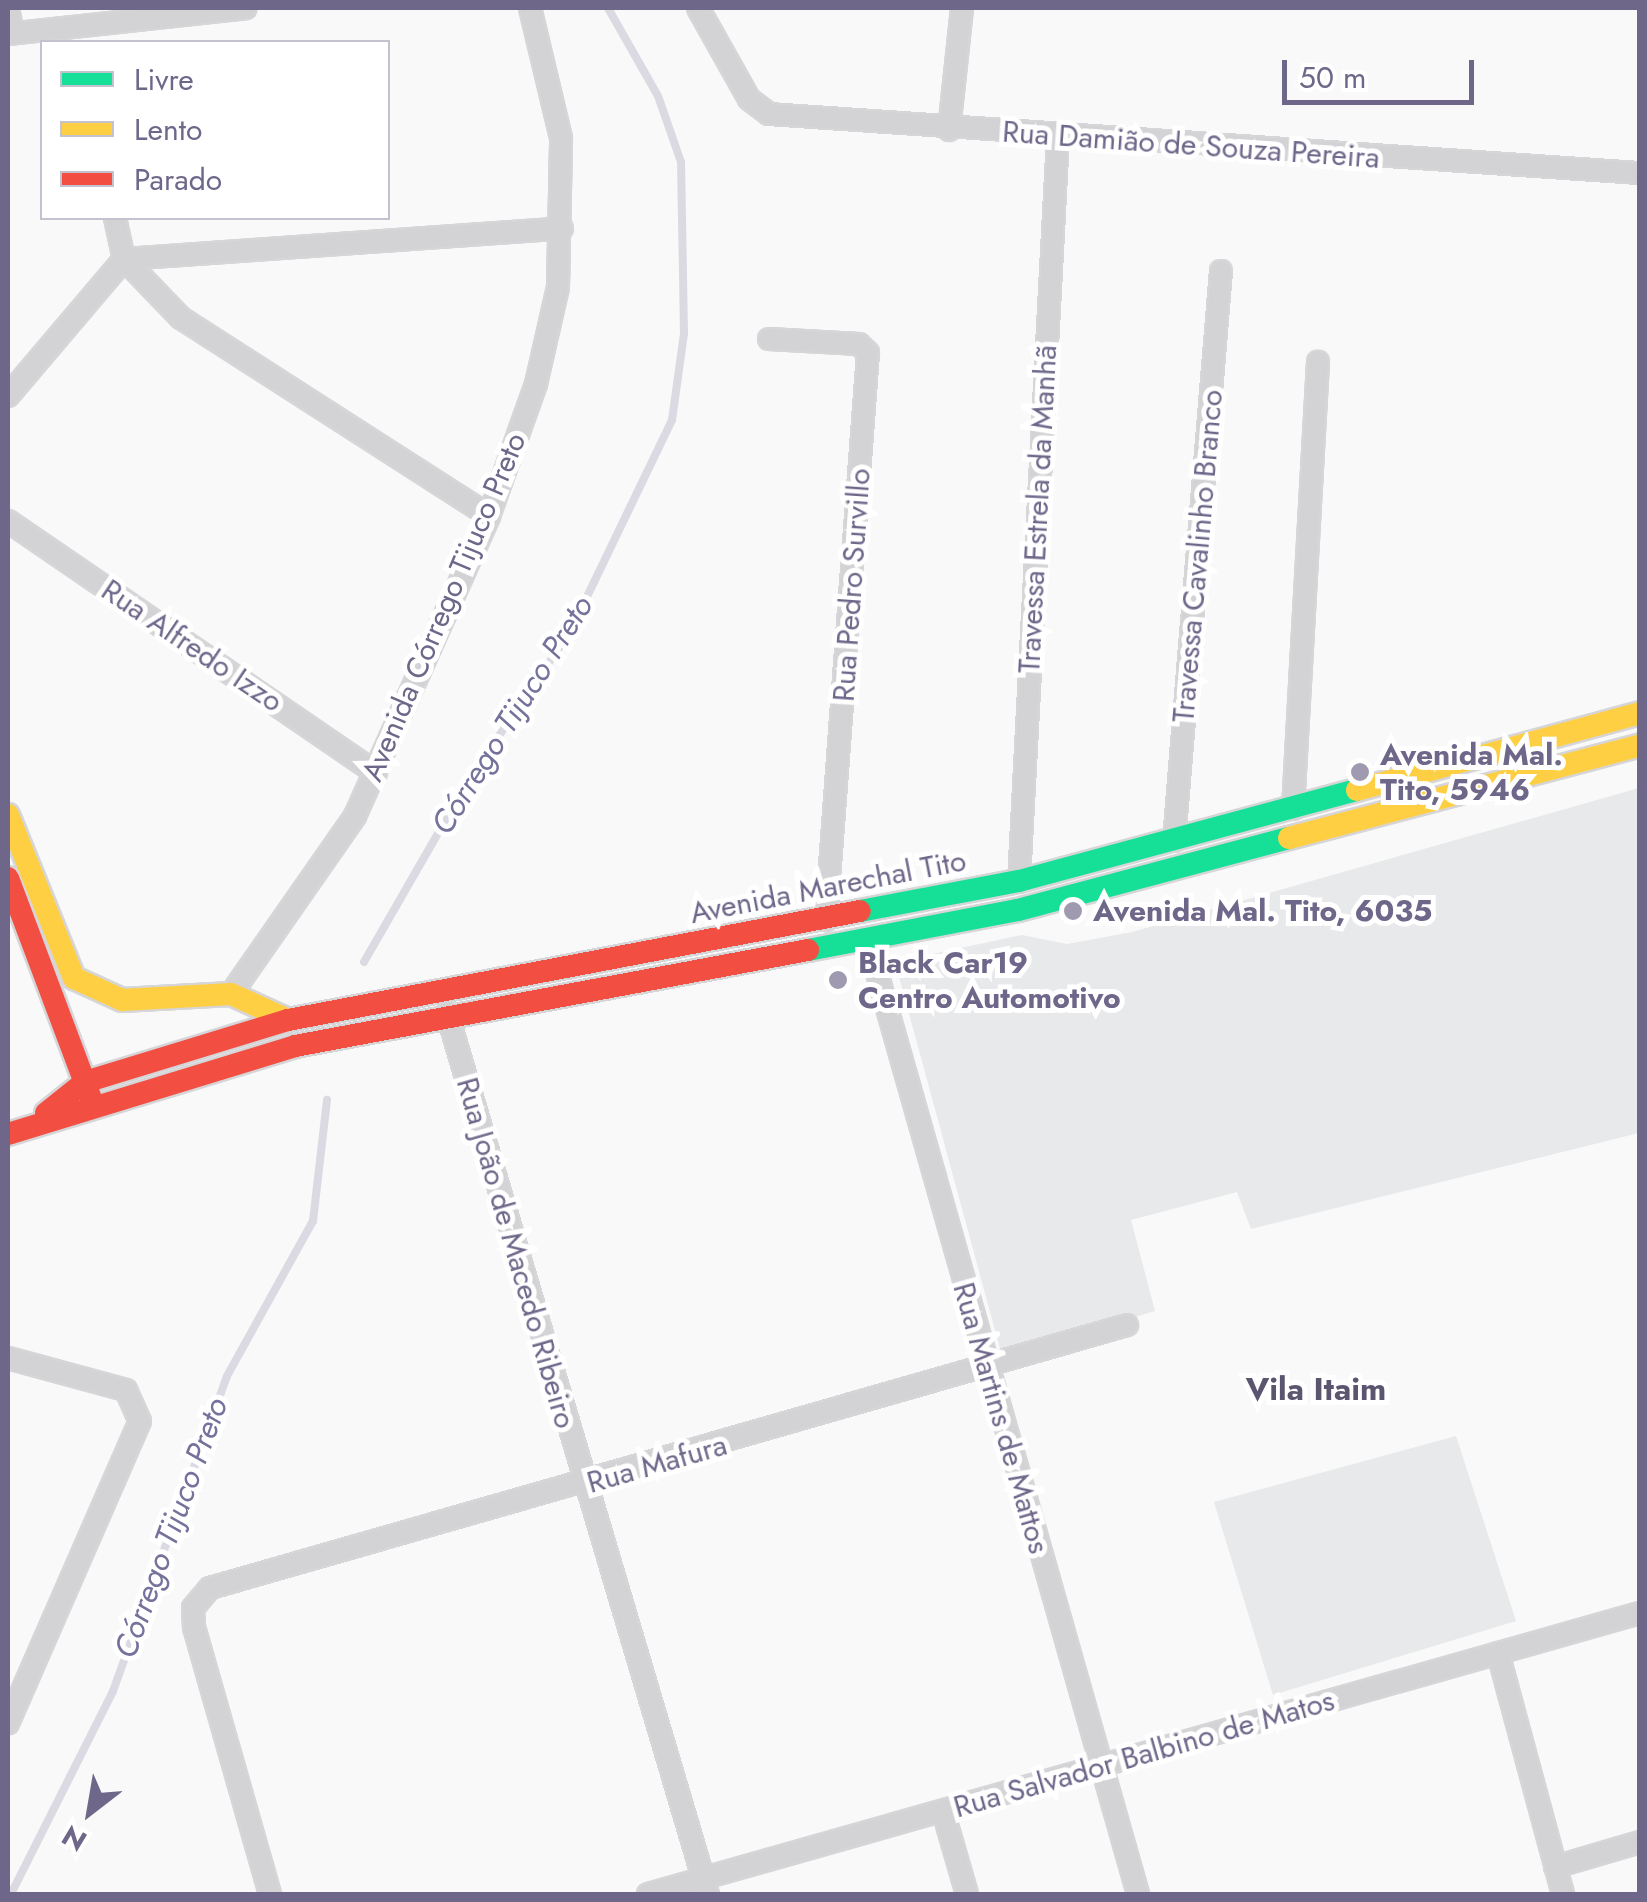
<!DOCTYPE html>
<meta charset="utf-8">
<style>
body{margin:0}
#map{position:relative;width:1647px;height:1902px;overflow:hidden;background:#f8f9f8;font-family:Jost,sans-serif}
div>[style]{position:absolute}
.built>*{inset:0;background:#e8e9ea}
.stream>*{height:8px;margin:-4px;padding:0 4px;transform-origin:4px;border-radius:4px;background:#dbdae2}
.roads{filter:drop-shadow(2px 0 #d6d5d8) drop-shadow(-2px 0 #d6d5d8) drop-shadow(0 2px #d6d5d8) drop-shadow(0 -2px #d6d5d8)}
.street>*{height:20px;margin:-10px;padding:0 10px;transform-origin:10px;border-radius:10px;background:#d3d3d5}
.fast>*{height:22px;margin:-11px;padding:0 11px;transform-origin:11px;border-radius:11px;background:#16e098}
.slow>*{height:22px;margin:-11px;padding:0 11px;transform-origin:11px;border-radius:11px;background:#ffcf43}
.jam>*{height:22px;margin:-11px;padding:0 11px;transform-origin:11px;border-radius:11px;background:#f24e42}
.dots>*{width:28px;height:28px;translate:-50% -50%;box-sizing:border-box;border:5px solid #fff;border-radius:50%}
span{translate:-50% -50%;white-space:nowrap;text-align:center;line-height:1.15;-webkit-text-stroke:10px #fff;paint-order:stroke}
.street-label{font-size:30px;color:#6f678a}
.poi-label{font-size:30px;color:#6f678a;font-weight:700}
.left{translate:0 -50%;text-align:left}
.water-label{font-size:32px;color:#75729b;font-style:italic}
.neighbourhood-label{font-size:32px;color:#5b556f;font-weight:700}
.frame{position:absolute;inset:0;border:10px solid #6f678a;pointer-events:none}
.legend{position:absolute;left:40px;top:40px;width:350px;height:180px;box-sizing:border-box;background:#fff;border:2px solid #c5c2d0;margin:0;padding:12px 18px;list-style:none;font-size:30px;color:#6f678a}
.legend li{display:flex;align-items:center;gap:20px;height:50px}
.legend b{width:50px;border:2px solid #c5c2d0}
.north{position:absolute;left:40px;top:1762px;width:100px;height:100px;-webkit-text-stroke:8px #fff;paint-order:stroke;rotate:211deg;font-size:28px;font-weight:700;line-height:40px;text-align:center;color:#6f678a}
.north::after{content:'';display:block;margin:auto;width:35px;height:45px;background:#6f678a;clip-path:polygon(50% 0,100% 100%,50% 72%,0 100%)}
.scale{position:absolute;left:1282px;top:60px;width:192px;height:45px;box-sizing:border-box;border:5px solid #6f678a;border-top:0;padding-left:12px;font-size:30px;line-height:35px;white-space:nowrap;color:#6f678a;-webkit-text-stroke:8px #fff;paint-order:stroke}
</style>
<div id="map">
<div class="built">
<i style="clip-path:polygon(1639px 788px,1639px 1133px,1251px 1229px,1237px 1192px,1131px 1220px,1155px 1311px,1002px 1356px,895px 962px,1022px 935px,1067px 944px,1132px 932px)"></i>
<i style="clip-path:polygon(1456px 1436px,1516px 1621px,1273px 1695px,1214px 1502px)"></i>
</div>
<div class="stream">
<i style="left:364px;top:962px;width:212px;rotate:-60.1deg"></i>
<i style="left:470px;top:778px;width:177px;rotate:-55.6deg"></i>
<i style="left:570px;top:632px;width:235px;rotate:-64.3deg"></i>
<i style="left:672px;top:420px;width:88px;rotate:-82.1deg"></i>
<i style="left:684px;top:333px;width:171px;rotate:-91deg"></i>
<i style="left:681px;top:162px;width:70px;rotate:-109.2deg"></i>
<i style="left:658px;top:96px;width:101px;rotate:-119.6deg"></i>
<i style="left:11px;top:1894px;width:227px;rotate:-63.3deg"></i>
<i style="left:113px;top:1691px;width:335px;rotate:-70.1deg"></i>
<i style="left:227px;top:1376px;width:177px;rotate:-61deg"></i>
<i style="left:313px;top:1221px;width:122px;rotate:-83.4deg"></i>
</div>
<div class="roads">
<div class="street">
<i style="left:8px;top:8px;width:26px;rotate:79deg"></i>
<i style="left:698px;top:8px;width:104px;rotate:60.7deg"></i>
<i style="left:749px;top:99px;width:25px;rotate:37deg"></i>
<i style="left:769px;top:114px;width:873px;rotate:3.88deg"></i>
<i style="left:8px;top:34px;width:239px;rotate:-6.2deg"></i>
<i style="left:949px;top:130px;width:123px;rotate:-83.9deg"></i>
<i style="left:124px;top:259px;width:82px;rotate:46deg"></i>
<i style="left:181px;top:318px;width:366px;rotate:32.7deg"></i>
<i style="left:124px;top:259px;width:439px;rotate:-4deg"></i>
<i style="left:769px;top:339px;width:90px;rotate:3.2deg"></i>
<i style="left:859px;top:344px;width:13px;rotate:45deg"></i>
<i style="left:868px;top:353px;width:569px;rotate:94.24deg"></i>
<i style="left:8px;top:396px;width:180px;rotate:-49.7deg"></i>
<i style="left:124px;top:259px;width:42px;rotate:-102.4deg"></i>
<i style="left:8px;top:521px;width:446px;rotate:34.4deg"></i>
<i style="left:1293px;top:809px;width:448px;rotate:-86.8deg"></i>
<i style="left:1174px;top:841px;width:572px;rotate:-85.29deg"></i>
<i style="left:1019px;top:881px;width:745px;rotate:-87deg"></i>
<i style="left:868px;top:941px;width:991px;rotate:74.18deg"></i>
<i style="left:231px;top:994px;width:217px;rotate:-55.1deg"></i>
<i style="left:355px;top:816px;width:329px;rotate:-65.9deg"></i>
<i style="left:489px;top:516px;width:140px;rotate:-70.4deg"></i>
<i style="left:536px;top:384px;width:99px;rotate:-77.2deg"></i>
<i style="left:558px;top:287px;width:149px;rotate:-88.8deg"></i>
<i style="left:561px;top:138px;width:134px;rotate:-103.4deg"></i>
<i style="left:447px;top:1013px;width:919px;rotate:73.5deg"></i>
<i style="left:8px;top:1358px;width:122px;rotate:15.2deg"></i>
<i style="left:126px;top:1390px;width:34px;rotate:66deg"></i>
<i style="left:140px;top:1421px;width:330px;rotate:113.6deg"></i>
<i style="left:1498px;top:1653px;width:250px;rotate:74.9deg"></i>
<i style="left:943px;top:1811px;width:86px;rotate:73.9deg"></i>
<i style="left:1555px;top:1867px;width:89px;rotate:-16.4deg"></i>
<i style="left:270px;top:1894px;width:277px;rotate:-105.9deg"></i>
<i style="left:194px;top:1628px;width:20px;rotate:-93deg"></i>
<i style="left:193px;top:1608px;width:26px;rotate:-50deg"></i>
<i style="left:210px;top:1588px;width:954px;rotate:-16deg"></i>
<i style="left:648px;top:1894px;width:1031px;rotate:-15.82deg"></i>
</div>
<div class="fast">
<i style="left:860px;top:911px;width:162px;rotate:-10.7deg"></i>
<i style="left:1019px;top:881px;width:350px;rotate:-15.1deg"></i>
<i style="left:808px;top:950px;width:214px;rotate:-10.8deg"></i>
<i style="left:1018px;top:910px;width:280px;rotate:-14.9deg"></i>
</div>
<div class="slow">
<i style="left:1357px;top:790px;width:293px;rotate:-15.2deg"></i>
<i style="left:8px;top:815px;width:176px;rotate:68deg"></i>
<i style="left:74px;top:978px;width:53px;rotate:24.6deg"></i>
<i style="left:122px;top:1000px;width:109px;rotate:-3.2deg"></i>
<i style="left:231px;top:994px;width:63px;rotate:24.5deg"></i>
<i style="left:1289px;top:838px;width:363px;rotate:-14.8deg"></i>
</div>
<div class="jam">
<i style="left:8px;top:878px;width:241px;rotate:69.4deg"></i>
<i style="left:46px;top:1113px;width:50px;rotate:-38.5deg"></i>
<i style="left:85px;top:1082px;width:212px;rotate:-17deg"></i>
<i style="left:288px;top:1020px;width:582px;rotate:-10.79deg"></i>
<i style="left:8px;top:1134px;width:300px;rotate:-17deg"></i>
<i style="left:295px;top:1046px;width:522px;rotate:-10.6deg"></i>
</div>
</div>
<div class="dots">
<i style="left:1360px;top:772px;background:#9f9ab0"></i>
<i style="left:1073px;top:911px;background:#9f9ab0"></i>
<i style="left:838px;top:980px;background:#9f9ab0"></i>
</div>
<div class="street-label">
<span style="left:1191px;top:145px;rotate:4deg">Rua Damião de Souza Pereira</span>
<span style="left:1038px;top:509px;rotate:-87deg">Travessa Estrela da Manhã</span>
<span style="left:1198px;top:556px;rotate:-85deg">Travessa Cavalinho Branco</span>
<span style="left:852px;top:585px;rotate:-86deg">Rua Pedro Survillo</span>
<span style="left:444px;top:607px;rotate:-67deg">Avenida Córrego Tijuco Preto</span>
<span style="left:192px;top:646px;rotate:34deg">Rua Alfredo Izzo</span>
<span style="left:828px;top:887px;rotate:-11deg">Avenida Marechal Tito</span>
<span style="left:516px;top:1253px;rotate:74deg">Rua João de Macedo Ribeiro</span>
<span style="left:1001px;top:1418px;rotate:74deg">Rua Martins de Mattos</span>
<span style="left:657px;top:1464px;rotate:-16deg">Rua Mafura</span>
<span style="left:1144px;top:1754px;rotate:-16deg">Rua Salvador Balbino de Matos</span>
</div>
<div class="poi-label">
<span class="left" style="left:1380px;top:772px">Avenida Mal.<br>Tito, 5946</span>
<span class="left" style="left:1093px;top:911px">Avenida Mal. Tito, 6035</span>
<span class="left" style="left:858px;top:980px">Black Car19<br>Centro Automotivo</span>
</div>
<div class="water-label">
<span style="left:512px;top:715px;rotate:-58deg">Córrego Tijuco Preto</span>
<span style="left:171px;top:1528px;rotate:-70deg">Córrego Tijuco Preto</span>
</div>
<div class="neighbourhood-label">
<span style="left:1316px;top:1389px">Vila Itaim</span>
</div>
<div class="frame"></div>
<ul class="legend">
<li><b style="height:12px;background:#16e098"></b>Livre</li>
<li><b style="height:12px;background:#ffcf43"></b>Lento</li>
<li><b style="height:12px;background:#f24e42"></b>Parado</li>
</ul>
<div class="north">N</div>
<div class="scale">50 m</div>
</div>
